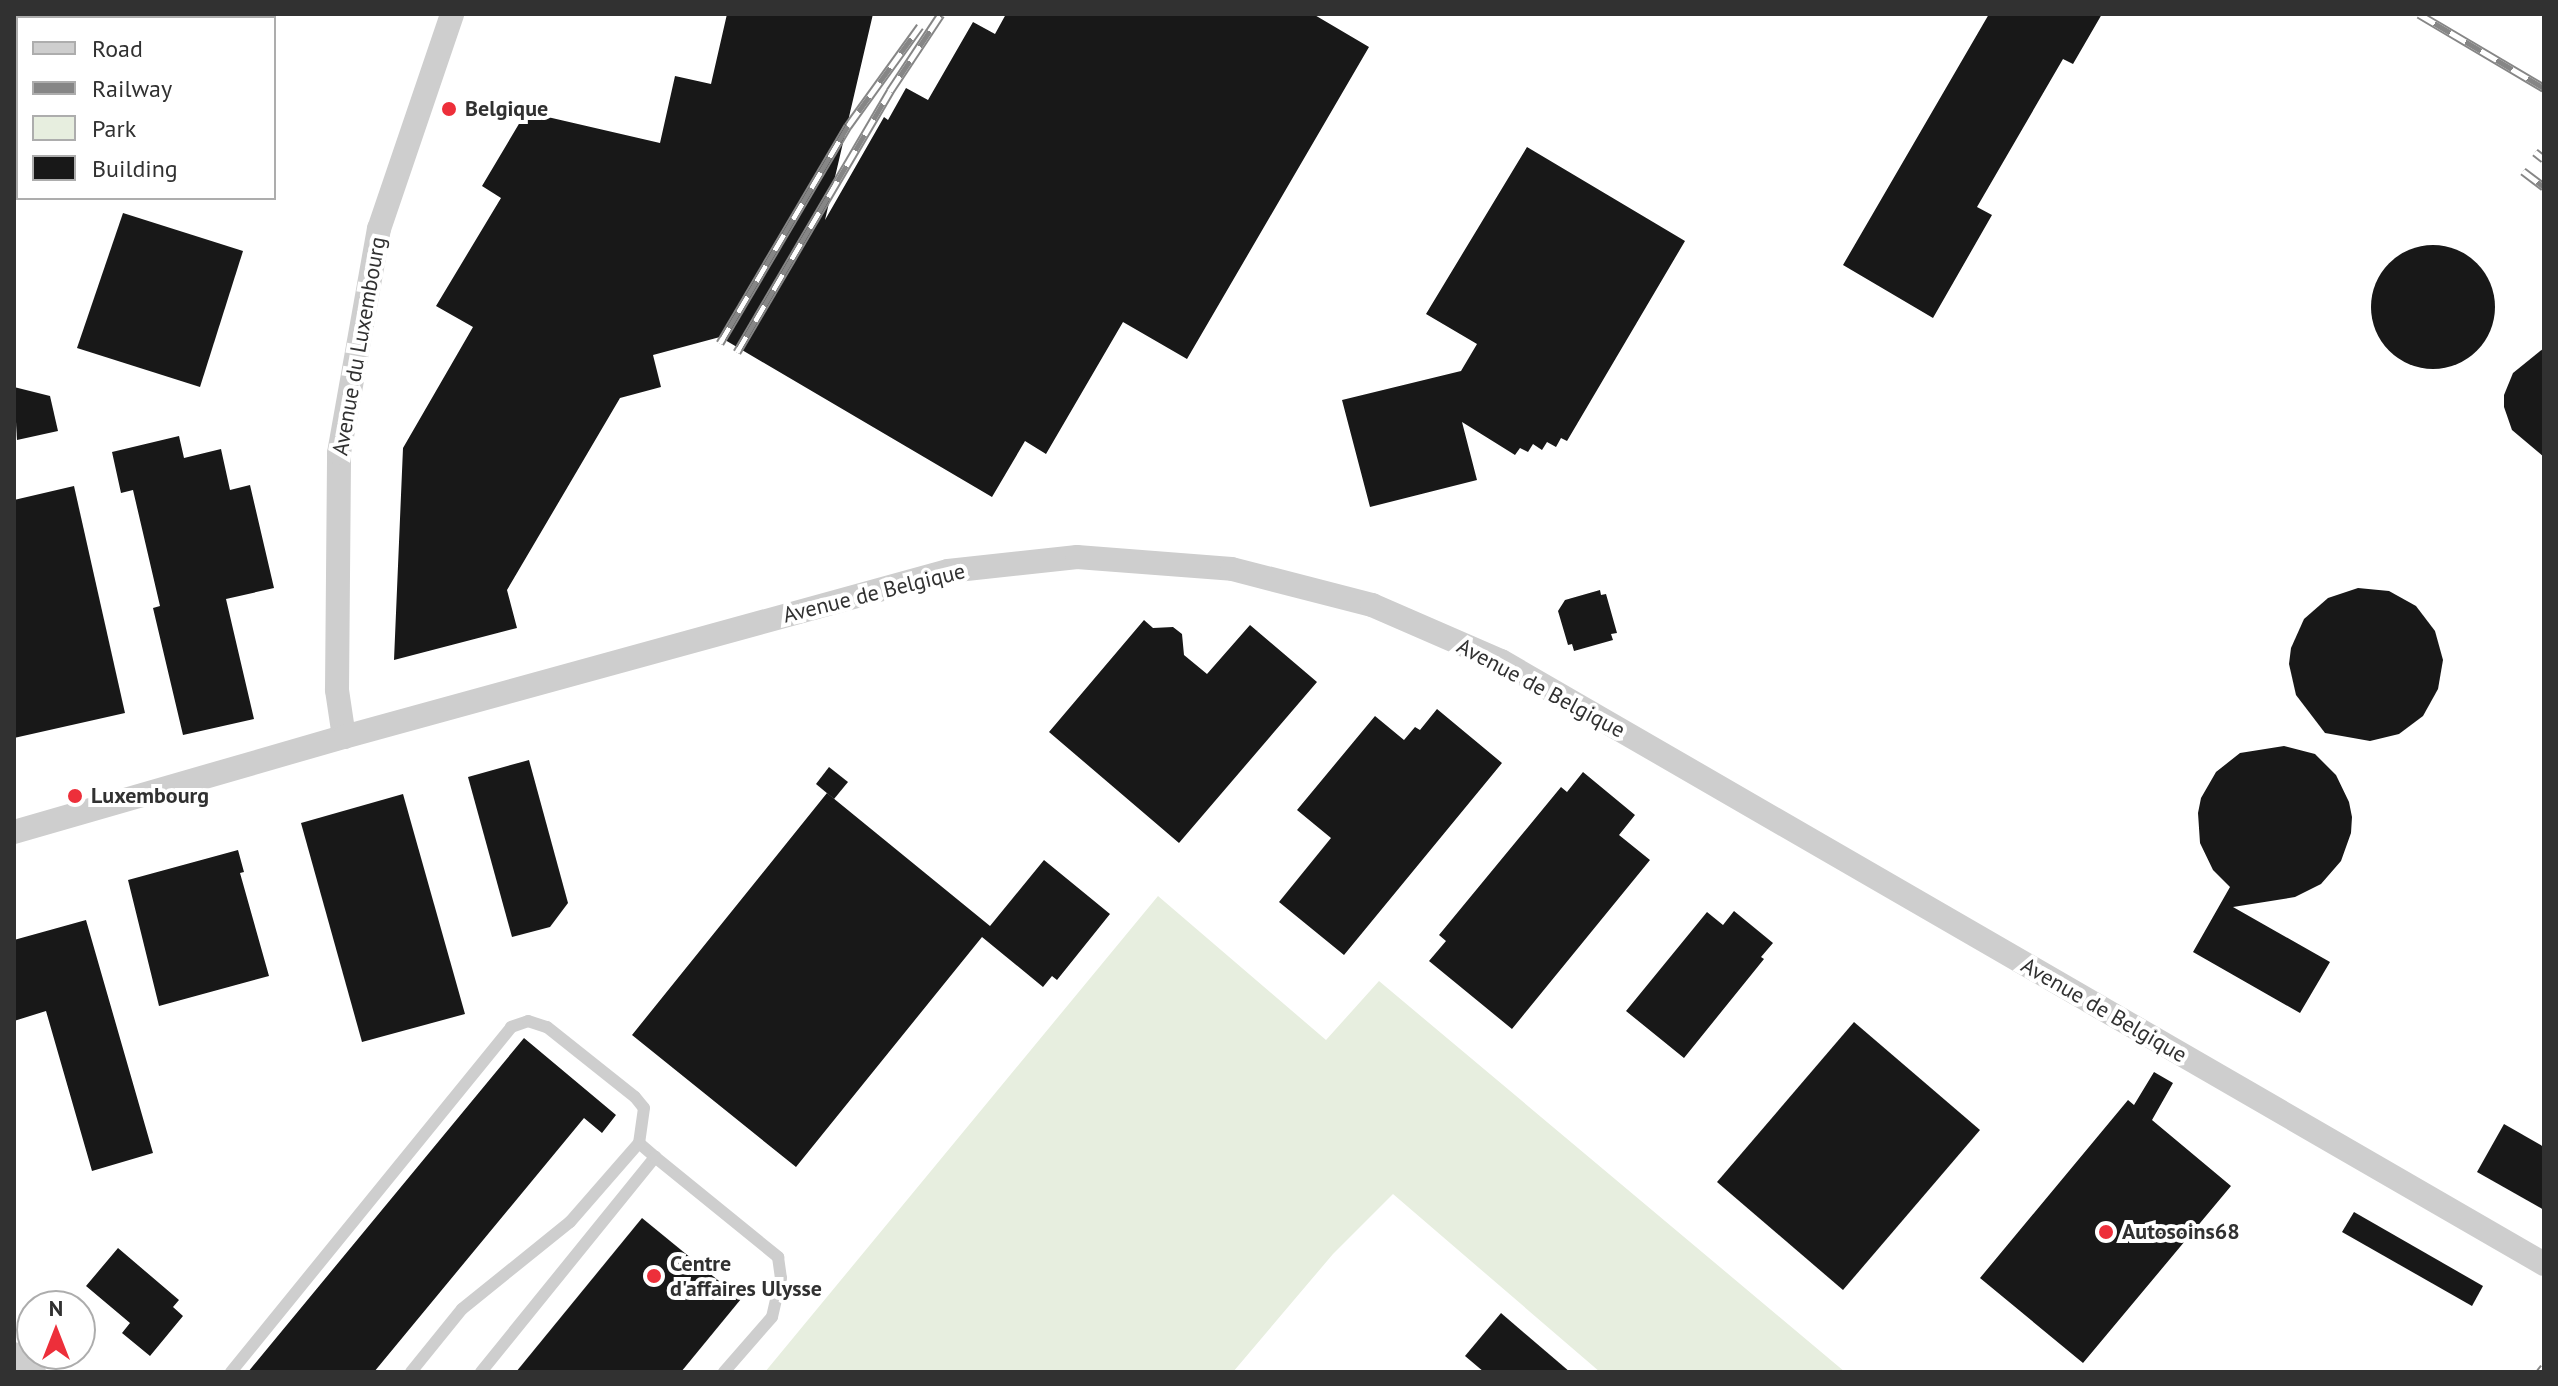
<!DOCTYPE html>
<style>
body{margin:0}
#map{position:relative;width:2558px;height:1386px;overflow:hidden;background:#fff;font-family:"PT Sans",sans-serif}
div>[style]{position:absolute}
.green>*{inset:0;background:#e7eedf}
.building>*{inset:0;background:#181818}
.round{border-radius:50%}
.lane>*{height:12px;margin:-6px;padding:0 6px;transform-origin:6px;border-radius:6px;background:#cecece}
.street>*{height:24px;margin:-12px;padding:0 12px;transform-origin:12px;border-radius:12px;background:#cecece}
.rail>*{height:9px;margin-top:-4.5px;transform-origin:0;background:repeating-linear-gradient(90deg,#fff 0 18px,#868686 0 36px);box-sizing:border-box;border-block:2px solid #868686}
.dots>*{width:22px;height:22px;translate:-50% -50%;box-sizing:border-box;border:4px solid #fff;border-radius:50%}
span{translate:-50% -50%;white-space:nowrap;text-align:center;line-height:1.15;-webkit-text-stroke:8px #fff;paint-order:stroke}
.poi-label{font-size:22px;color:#313131;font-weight:700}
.left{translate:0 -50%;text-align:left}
.street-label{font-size:22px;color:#313131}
.frame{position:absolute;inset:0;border:16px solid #313131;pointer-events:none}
.legend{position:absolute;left:16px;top:16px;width:260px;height:184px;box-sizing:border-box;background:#fff;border:2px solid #adadad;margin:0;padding:10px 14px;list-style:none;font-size:24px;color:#313131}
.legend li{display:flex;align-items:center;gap:16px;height:40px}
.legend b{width:40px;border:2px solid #adadad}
.north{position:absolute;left:16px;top:1290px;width:80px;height:80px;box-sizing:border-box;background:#fff;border:2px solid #adadad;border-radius:50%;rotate:0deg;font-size:22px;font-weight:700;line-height:32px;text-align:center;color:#313131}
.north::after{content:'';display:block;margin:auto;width:28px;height:36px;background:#ed2f3a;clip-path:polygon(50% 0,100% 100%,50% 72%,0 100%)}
</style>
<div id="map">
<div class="green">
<i style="clip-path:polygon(1158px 896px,1326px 1040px,1379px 981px,1845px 1372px,1600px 1372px,1393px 1194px,1333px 1254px,1233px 1372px,765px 1372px)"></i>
</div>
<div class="building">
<i style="clip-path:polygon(727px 14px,873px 14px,825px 220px,884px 117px,888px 120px,906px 88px,928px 100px,973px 22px,995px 34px,1006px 14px,1313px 14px,1369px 47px,1187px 359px,1123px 322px,1046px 454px,1025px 441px,992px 497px,720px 337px,653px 355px,661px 387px,620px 398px,507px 590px,517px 628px,394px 660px,403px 448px,473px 327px,436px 306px,501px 198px,482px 186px,526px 112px,660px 143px,675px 76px,711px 84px)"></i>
<i style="clip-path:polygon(1989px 14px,2102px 14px,2073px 64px,2063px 59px,1977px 207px,1992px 215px,1933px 318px,1843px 265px)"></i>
<i style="clip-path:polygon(1527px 147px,1685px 241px,1567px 441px,1561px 438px,1556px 447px,1547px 442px,1542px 450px,1533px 444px,1528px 452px,1520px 448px,1515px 455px,1462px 422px,1477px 480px,1370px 507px,1342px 400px,1461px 371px,1477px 344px,1426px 314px)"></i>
<i style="clip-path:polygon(123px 213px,243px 251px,200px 387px,77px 348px)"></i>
<i class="round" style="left:2371px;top:245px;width:124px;height:124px"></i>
<i style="clip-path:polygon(2544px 348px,2544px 457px,2512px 430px,2504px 407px,2504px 395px,2513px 373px)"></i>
<i style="clip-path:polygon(14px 387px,50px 396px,58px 431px,17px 440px)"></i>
<i style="clip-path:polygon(179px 436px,184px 458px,221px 449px,230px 490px,250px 485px,274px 588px,226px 599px,254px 719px,183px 735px,153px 608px,160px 606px,133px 490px,121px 493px,112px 452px)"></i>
<i style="clip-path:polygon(74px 486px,125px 713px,14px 738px,14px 500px)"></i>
<i style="clip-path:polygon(2358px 588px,2389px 591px,2416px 606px,2435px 631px,2443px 660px,2438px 689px,2423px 716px,2399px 734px,2370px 741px,2325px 733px,2296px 695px,2289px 664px,2291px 648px,2304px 619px,2328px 598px)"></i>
<i style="clip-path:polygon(1600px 590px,1601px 595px,1606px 594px,1617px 633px,1611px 634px,1613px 640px,1574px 651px,1572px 644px,1568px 645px,1558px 611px,1565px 600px)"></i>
<i style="clip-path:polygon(1144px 620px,1153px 628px,1173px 627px,1182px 634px,1184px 655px,1207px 674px,1250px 625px,1317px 682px,1179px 843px,1049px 732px)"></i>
<i style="clip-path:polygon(1437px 709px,1502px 763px,1344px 955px,1279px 902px,1331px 838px,1297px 810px,1375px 716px,1404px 740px,1415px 727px,1420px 730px)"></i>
<i style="clip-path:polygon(2284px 746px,2315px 754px,2336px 775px,2349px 802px,2352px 817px,2351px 833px,2341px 861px,2321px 884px,2295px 897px,2233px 907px,2330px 962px,2300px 1013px,2193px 952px,2230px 887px,2213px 870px,2200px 843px,2198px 813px,2201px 798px,2216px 772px,2240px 753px)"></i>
<i style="clip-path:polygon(529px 760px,568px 903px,550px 927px,512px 937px,468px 777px)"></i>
<i style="clip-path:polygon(829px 767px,848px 782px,834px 799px,816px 784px)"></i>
<i style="clip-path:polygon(1583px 772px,1635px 815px,1619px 835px,1650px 860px,1512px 1029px,1429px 961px,1446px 941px,1439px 935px,1561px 787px,1567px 792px)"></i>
<i style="clip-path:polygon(827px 793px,990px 926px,1044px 860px,1110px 914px,1057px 980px,1052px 976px,1043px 987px,982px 937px,796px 1167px,632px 1035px)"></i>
<i style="clip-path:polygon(403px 794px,465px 1014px,362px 1042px,301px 823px)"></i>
<i style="clip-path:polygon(238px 850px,244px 872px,240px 873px,269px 976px,159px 1006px,128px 880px)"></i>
<i style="clip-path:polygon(1734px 911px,1773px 943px,1761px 957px,1764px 959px,1684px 1058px,1626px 1011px,1707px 912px,1723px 925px)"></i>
<i style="clip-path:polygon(86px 920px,153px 1153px,92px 1171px,46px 1011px,14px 1021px,14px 940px)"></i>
<i style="clip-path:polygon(1854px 1022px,1980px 1130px,1843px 1290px,1717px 1182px)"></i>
<i style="clip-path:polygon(524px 1038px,616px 1115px,602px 1133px,584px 1118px,374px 1372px,248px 1372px)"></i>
<i style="clip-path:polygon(2154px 1072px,2173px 1083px,2152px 1120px,2231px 1186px,2083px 1363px,1980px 1278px,2128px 1100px,2134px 1105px)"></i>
<i style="clip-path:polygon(2504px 1124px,2544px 1147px,2544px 1210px,2477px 1172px)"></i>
<i style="clip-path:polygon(2354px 1212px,2483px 1286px,2472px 1306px,2342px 1232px)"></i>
<i style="clip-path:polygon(642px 1218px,741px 1299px,681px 1372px,516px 1372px)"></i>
<i style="clip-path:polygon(118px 1248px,179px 1300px,173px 1307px,183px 1316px,150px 1356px,122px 1333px,130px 1323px,86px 1286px)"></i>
<i style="clip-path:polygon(1501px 1313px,1570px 1372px,1484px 1372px,1465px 1356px)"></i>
</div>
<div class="lane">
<i style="left:231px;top:1372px;width:444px;rotate:-50.9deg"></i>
<i style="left:511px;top:1027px;width:18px;rotate:-19deg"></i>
<i style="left:528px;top:1021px;width:20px;rotate:18deg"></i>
<i style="left:547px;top:1027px;width:112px;rotate:38.5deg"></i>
<i style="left:635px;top:1097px;width:14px;rotate:51deg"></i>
<i style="left:644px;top:1108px;width:35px;rotate:98deg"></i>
<i style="left:639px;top:1143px;width:21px;rotate:41deg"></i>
<i style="left:411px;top:1372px;width:81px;rotate:-51deg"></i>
<i style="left:462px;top:1309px;width:139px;rotate:-38.9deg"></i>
<i style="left:570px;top:1222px;width:105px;rotate:-48.9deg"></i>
<i style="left:481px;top:1372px;width:277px;rotate:-51deg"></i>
<i style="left:655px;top:1157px;width:159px;rotate:39.1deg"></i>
<i style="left:778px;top:1257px;width:21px;rotate:82deg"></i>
<i style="left:781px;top:1278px;width:40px;rotate:103deg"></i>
<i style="left:772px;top:1317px;width:73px;rotate:131.1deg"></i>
</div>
<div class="street">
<i style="left:344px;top:737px;width:48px;rotate:-98.5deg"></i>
<i style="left:337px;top:690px;width:237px;rotate:-89.5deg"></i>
<i style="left:339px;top:453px;width:228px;rotate:-79.9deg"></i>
<i style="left:379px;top:229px;width:227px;rotate:-71.2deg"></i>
<i style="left:14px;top:832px;width:343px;rotate:-16.1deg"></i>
<i style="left:344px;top:737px;width:626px;rotate:-15.37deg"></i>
<i style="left:948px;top:571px;width:130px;rotate:-6.2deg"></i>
<i style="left:1077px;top:557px;width:155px;rotate:4.4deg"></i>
<i style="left:1232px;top:569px;width:145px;rotate:14.4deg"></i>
<i style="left:1372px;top:605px;width:141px;rotate:23.5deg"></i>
<i style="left:1501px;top:661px;width:1205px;rotate:30.03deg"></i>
<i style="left:14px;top:1354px;width:27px;rotate:42deg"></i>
</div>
<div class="rail">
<i style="left:2419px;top:14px;width:145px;rotate:30.6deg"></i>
<i style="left:2535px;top:152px;width:11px;rotate:38deg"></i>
<i style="left:2523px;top:171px;width:26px;rotate:37deg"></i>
<i style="left:720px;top:343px;width:252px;rotate:-59.5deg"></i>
<i style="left:848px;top:126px;width:123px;rotate:-54.2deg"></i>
<i style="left:737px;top:352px;width:303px;rotate:-59.6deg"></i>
<i style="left:890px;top:91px;width:92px;rotate:-56.5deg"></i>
<i style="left:2540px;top:1372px;width:6px;rotate:-51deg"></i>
</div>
<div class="dots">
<i style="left:449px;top:109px;background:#ed2f3a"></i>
<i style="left:75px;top:796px;background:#ed2f3a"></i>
<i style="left:2106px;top:1232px;background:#ed2f3a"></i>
<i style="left:654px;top:1276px;background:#ed2f3a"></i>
</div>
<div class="poi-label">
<span class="left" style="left:465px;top:109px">Belgique</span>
<span class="left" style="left:91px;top:796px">Luxembourg</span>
<span class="left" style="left:2122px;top:1232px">Autosoins68</span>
<span class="left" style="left:670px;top:1276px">Centre<br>d'affaires Ulysse</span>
</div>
<div class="street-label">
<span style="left:359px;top:346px;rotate:-80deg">Avenue du Luxembourg</span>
<span style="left:874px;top:593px;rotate:-14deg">Avenue de Belgique</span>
<span style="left:1541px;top:688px;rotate:28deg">Avenue de Belgique</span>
<span style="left:2104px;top:1010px;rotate:30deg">Avenue de Belgique</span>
</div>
<div class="frame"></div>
<ul class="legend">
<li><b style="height:10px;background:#cecece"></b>Road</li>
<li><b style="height:10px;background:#868686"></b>Railway</li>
<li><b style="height:22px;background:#e7eedf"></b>Park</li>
<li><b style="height:22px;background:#181818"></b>Building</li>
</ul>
<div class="north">N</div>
</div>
